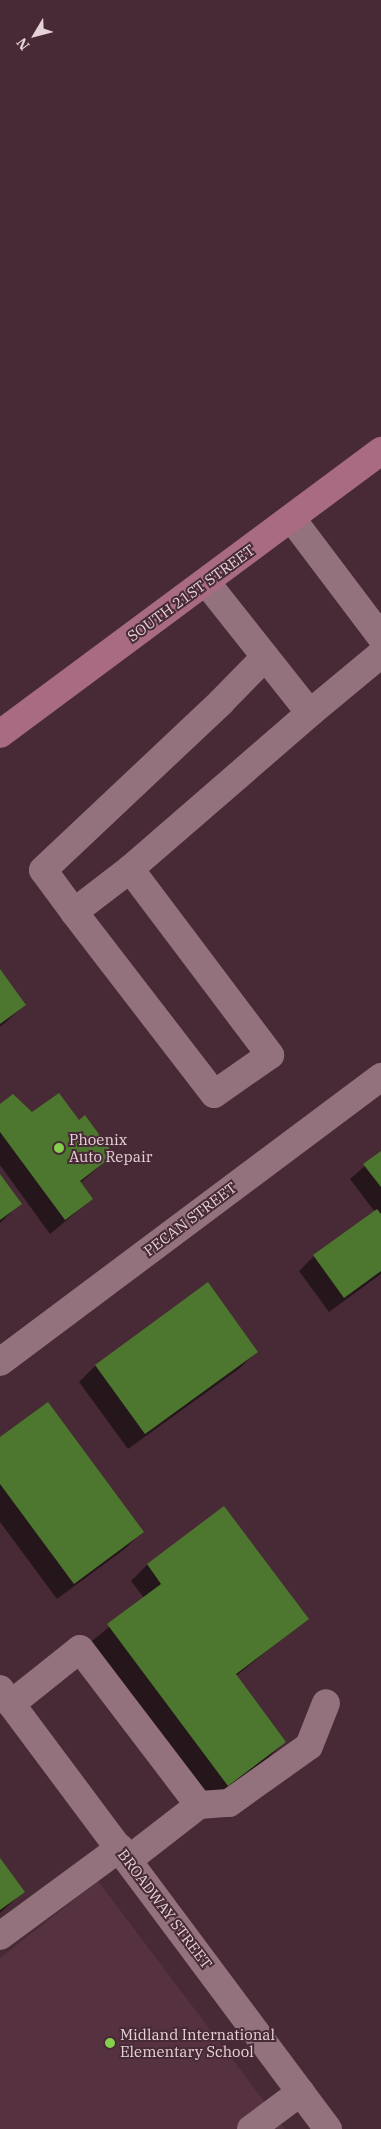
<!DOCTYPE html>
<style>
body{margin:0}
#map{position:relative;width:381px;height:2129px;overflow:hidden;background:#472a35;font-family:"IBM Plex Serif",serif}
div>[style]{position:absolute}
.built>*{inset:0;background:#563240}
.shadow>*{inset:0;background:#0007}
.building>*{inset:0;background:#4d772e}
.minor>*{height:28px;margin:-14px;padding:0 14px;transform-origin:14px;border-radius:14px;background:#93717d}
.major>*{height:28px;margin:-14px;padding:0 14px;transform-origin:14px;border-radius:14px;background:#a96b82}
.dots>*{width:14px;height:14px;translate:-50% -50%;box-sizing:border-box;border:2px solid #472a35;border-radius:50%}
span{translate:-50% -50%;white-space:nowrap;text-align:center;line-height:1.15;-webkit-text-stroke:4px #472a35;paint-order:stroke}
.street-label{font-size:15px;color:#e5d2d8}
.poi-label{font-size:15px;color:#e5d2d8}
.left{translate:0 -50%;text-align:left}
.north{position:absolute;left:10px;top:10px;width:50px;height:50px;-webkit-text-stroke:4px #472a35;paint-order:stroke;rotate:233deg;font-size:14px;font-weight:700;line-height:20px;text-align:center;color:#e5d2d8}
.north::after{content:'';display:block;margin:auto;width:18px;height:22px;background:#e5d2d8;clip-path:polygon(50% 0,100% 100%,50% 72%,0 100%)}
</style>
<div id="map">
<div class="built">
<i style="clip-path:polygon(98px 1881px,285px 2129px,0 2129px,0 1958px)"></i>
</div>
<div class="shadow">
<i style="clip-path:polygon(0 971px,25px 1005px,0 1027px)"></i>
<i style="clip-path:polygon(0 1105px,79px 1122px,113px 1155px,80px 1183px,92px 1199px,50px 1234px,0 1165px)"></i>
<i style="clip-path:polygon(381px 1152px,381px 1274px,329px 1312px,299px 1271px,314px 1256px,375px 1212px,350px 1179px)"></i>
<i style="clip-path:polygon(0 1177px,20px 1204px,0 1223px)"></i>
<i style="clip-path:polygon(208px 1284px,257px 1351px,240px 1368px,128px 1449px,79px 1382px,95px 1366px)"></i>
<i style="clip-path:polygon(0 1439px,142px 1532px,126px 1548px,57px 1599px,0 1522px)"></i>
<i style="clip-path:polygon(224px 1508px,307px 1619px,236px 1676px,284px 1742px,268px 1758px,211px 1801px,92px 1641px,144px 1598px,131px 1581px,147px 1565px)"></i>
<i style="clip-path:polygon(0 1860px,23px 1892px,0 1913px)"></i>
</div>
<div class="building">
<i style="clip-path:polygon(0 969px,26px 1005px,0 1024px)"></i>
<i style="clip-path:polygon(59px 1093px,79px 1120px,85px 1115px,114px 1155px,80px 1181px,93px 1199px,65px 1220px,0 1132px,0 1104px,13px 1094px,32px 1112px)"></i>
<i style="clip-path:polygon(381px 1151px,381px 1187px,363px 1164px)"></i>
<i style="clip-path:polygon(0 1174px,22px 1204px,0 1220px)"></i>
<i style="clip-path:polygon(377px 1209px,381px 1214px,381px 1271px,344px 1298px,313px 1255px)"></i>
<i style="clip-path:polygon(208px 1282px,258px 1352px,145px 1434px,95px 1365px)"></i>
<i style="clip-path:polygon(48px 1402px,144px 1532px,74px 1584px,0 1484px,0 1437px)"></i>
<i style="clip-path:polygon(224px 1506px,309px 1619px,236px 1674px,286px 1742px,228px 1786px,107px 1624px,161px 1584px,147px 1564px)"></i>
<i style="clip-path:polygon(0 1858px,25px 1892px,0 1910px)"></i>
</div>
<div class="minor">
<i style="left:292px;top:519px;width:148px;rotate:53deg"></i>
<i style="left:206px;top:582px;width:167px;rotate:51.6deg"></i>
<i style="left:310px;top:713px;width:92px;rotate:-39.7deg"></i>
<i style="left:130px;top:869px;width:238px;rotate:-40.9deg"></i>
<i style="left:74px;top:912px;width:71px;rotate:-37.5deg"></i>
<i style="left:130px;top:869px;width:233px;rotate:53deg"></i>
<i style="left:270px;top:1055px;width:68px;rotate:145.1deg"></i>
<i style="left:214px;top:1094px;width:230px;rotate:-127.6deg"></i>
<i style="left:74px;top:912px;width:52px;rotate:-126.4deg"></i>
<i style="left:43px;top:870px;width:245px;rotate:-43.3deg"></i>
<i style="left:221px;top:702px;width:63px;rotate:-45.6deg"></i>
<i style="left:0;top:1362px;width:476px;rotate:-36.8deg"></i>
<i style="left:0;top:1689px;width:549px;rotate:53.3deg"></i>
<i style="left:11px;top:1704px;width:88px;rotate:-38.6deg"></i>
<i style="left:80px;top:1649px;width:196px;rotate:52.7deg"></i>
<i style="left:199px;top:1805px;width:90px;rotate:142.2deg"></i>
<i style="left:199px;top:1805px;width:30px;rotate:-4deg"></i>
<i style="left:229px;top:1803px;width:98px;rotate:-35.5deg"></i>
<i style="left:309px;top:1746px;width:46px;rotate:-68.4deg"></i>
<i style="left:0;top:1936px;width:149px;rotate:-36.3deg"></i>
<i style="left:251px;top:2129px;width:62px;rotate:-36.5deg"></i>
</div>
<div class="major">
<i style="left:0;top:734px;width:475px;rotate:-36.6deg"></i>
</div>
<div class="dots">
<i style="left:59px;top:1148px;background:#86cf4c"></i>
<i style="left:110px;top:2043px;background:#86cf4c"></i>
</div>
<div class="street-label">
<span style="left:191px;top:593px;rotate:-36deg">SOUTH 21ST STREET</span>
<span style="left:190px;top:1219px;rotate:-37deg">PECAN STREET</span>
<span style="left:165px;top:1909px;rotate:53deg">BROADWAY STREET</span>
</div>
<div class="poi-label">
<span class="left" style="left:69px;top:1148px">Phoenix<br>Auto Repair</span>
<span class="left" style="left:120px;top:2043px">Midland International<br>Elementary School</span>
</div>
<div class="north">N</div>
</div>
